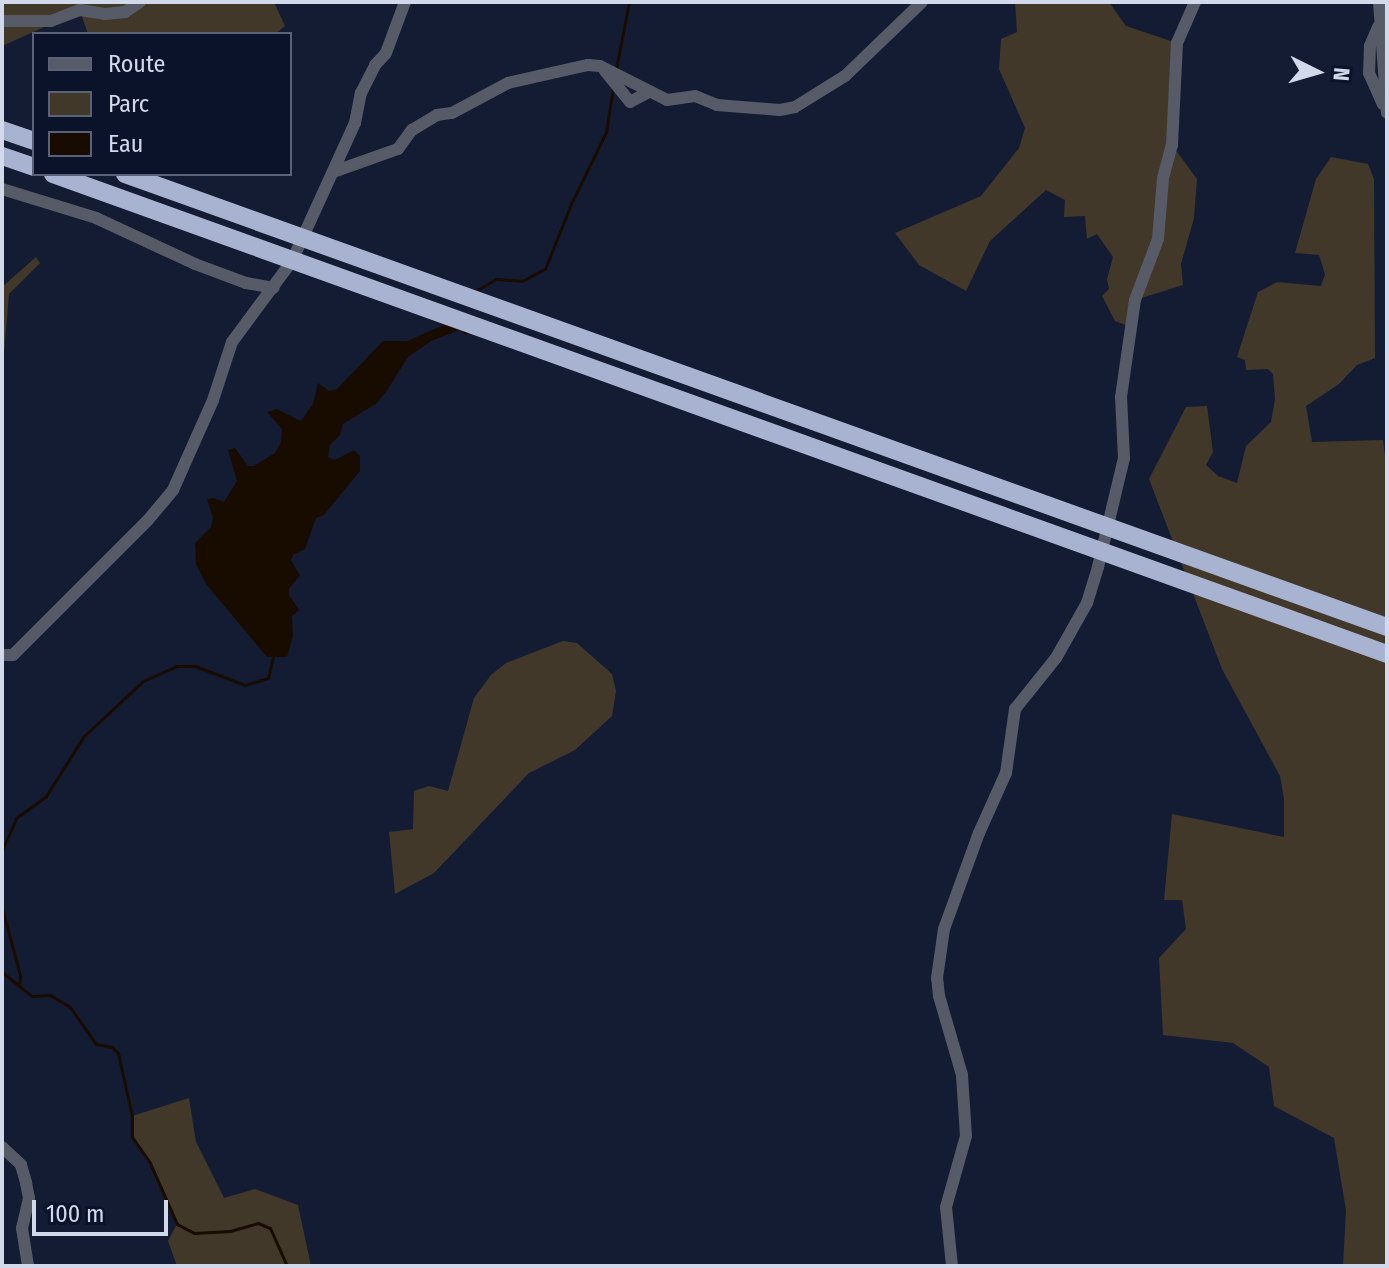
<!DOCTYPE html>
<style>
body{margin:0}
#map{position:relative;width:1389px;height:1268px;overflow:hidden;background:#141c34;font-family:"Fira Sans Condensed",sans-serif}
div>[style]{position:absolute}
.green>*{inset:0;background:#413829}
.water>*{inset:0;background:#180b00}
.stream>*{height:3px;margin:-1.5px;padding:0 1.5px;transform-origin:1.5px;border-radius:1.5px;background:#180b00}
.minor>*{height:12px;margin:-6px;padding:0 6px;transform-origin:6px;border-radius:6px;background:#575b67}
.highway>*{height:18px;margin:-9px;padding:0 9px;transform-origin:9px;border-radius:9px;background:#a7b3d1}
span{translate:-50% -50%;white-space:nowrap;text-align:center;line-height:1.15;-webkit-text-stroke:6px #0b132a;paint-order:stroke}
.frame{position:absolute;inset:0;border:4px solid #d2d9ea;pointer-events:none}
.legend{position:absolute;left:32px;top:32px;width:260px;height:144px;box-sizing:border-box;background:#0b132a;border:2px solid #5b6277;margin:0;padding:10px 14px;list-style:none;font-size:24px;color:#d2d9ea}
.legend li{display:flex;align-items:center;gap:16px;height:40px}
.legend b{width:40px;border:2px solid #5b6277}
.north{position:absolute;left:1277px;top:32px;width:80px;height:80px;-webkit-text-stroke:6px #0b132a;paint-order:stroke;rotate:95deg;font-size:22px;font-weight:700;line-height:32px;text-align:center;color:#d2d9ea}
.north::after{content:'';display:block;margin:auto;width:28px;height:36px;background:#d2d9ea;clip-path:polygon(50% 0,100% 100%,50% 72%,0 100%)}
.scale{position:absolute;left:32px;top:1200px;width:136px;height:36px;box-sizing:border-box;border:4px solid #d2d9ea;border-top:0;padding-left:10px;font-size:24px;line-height:28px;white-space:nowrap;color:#d2d9ea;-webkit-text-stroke:6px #0b132a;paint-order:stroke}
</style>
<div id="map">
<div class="green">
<i style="clip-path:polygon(4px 2px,274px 2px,285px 26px,275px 34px,88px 34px,80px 11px,2px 46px)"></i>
<i style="clip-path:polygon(1015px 2px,1109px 2px,1126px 26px,1177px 43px,1172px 145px,1197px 179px,1194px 218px,1181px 264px,1183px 285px,1135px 300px,1131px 327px,1115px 321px,1102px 296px,1109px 289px,1107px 279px,1113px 257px,1097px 234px,1087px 239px,1085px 216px,1064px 217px,1065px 200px,1046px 190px,990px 241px,966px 291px,919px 265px,895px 233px,981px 196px,1019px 148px,1025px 128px,999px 69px,1001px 39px,1017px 32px)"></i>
<i style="clip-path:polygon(1331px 157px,1368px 164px,1374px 179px,1375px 358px,1357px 365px,1339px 384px,1306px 406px,1312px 442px,1383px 440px,1387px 473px,1387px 1266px,1343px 1266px,1346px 1210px,1334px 1138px,1274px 1106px,1269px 1067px,1233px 1043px,1163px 1035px,1159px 958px,1186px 929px,1182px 900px,1164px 900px,1172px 814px,1284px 837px,1284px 799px,1280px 776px,1222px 669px,1149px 479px,1186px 407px,1207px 406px,1213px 452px,1206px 465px,1218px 476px,1237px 483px,1246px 446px,1271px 422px,1275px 399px,1273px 374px,1268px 369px,1246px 370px,1245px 360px,1237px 357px,1258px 292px,1277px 282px,1321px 286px,1325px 274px,1319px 255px,1295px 253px,1316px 179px)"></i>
<i style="clip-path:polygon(36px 257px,40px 263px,9px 294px,2px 376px,2px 287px)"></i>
<i style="clip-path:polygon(563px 641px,577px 643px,612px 674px,616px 691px,612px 716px,575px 750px,529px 773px,434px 873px,395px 894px,389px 832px,413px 829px,414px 791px,429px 786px,448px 791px,474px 698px,491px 675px,506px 663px)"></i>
<i style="clip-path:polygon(189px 1098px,196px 1142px,224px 1198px,255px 1189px,298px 1205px,311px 1266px,177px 1266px,168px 1241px,177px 1224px,150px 1163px,132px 1137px,132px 1116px)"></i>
</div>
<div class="water">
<i style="clip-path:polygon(469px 314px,479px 317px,474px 330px,466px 335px,459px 330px,431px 341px,408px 357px,386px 392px,377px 403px,343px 424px,340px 435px,330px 445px,328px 457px,335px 460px,354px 450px,360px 456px,360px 471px,324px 515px,316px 518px,305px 549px,293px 555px,291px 560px,300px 575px,289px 589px,289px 595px,299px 610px,292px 616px,293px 636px,287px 657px,267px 657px,206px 584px,196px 564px,195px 543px,211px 527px,213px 518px,207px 499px,214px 498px,224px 502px,237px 481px,228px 450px,235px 448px,248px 466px,254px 466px,275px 453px,281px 442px,282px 429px,267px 412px,277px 409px,301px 421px,313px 404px,318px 383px,329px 391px,337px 389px,383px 341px,407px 341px)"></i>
</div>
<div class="stream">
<i style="left:616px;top:69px;width:68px;rotate:-79deg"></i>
<i style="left:477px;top:290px;width:22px;rotate:-30deg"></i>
<i style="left:496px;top:279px;width:26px;rotate:4deg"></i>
<i style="left:522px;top:281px;width:26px;rotate:-28deg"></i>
<i style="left:545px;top:269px;width:70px;rotate:-68.2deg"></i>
<i style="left:571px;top:204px;width:80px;rotate:-64.1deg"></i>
<i style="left:606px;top:132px;width:45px;rotate:-81deg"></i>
<i style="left:2px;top:850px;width:35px;rotate:-66deg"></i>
<i style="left:16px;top:818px;width:37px;rotate:-36deg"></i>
<i style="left:46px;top:796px;width:71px;rotate:-57.7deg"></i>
<i style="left:84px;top:736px;width:81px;rotate:-43deg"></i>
<i style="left:143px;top:681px;width:36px;rotate:-24deg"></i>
<i style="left:176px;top:666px;width:19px"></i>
<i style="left:195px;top:666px;width:53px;rotate:20.8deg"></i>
<i style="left:245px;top:685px;width:24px;rotate:-17deg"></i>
<i style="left:268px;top:678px;width:22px;rotate:-77deg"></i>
<i style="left:2px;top:908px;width:69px;rotate:75deg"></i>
<i style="left:20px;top:975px;width:11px;rotate:95deg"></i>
<i style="left:2px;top:972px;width:38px;rotate:39deg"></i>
<i style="left:32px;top:996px;width:18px;rotate:-3deg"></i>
<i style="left:50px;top:995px;width:23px;rotate:31deg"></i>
<i style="left:70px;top:1007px;width:45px;rotate:54.9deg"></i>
<i style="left:96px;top:1044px;width:16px;rotate:11deg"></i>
<i style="left:112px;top:1047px;width:8px;rotate:45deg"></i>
<i style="left:118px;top:1053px;width:65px;rotate:77.5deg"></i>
<i style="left:132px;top:1116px;width:21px;rotate:90deg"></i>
<i style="left:132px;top:1137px;width:32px;rotate:55deg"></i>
<i style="left:150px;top:1163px;width:67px;rotate:66.1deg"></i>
<i style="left:177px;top:1224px;width:19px;rotate:28deg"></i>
<i style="left:194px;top:1233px;width:36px;rotate:-3deg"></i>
<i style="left:230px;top:1231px;width:29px;rotate:-16deg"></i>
<i style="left:258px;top:1223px;width:13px;rotate:23deg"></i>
<i style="left:270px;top:1228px;width:42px;rotate:65.9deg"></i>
</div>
<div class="minor">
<i style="left:1379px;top:2px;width:111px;rotate:85.9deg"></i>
<i style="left:2px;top:21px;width:49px"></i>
<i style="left:51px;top:21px;width:31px;rotate:-21deg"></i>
<i style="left:80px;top:10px;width:25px;rotate:9deg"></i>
<i style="left:105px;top:14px;width:20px;rotate:-6deg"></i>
<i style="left:125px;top:12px;width:18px;rotate:-34deg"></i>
<i style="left:1378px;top:27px;width:21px;rotate:113deg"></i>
<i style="left:1370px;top:46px;width:27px;rotate:92deg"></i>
<i style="left:1369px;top:73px;width:34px;rotate:66deg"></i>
<i style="left:605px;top:71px;width:40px;rotate:51deg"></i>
<i style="left:630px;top:102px;width:21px;rotate:-28deg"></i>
<i style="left:333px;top:172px;width:69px;rotate:-19.5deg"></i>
<i style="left:398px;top:149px;width:24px;rotate:-54deg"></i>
<i style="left:412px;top:130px;width:29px;rotate:-31deg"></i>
<i style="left:437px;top:115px;width:15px;rotate:-8deg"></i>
<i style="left:452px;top:113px;width:64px;rotate:-28.2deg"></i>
<i style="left:508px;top:83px;width:82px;rotate:-12.7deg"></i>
<i style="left:588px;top:65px;width:12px;rotate:5deg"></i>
<i style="left:600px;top:66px;width:75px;rotate:26.9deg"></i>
<i style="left:667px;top:100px;width:28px;rotate:-8deg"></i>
<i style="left:695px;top:96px;width:24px;rotate:22deg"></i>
<i style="left:717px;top:105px;width:63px;rotate:4.5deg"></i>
<i style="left:780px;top:110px;width:15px;rotate:-11deg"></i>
<i style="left:795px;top:107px;width:59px;rotate:-31.8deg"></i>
<i style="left:845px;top:76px;width:107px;rotate:-43.9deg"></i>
<i style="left:2px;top:189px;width:98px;rotate:17.1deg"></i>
<i style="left:96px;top:218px;width:109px;rotate:24.9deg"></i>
<i style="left:195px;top:264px;width:54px;rotate:20.4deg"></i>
<i style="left:246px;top:283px;width:28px;rotate:10deg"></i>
<i style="left:2px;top:655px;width:11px"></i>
<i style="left:13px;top:655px;width:191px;rotate:-45deg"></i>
<i style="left:148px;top:520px;width:39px;rotate:-50deg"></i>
<i style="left:173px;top:490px;width:98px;rotate:-66deg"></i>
<i style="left:213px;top:400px;width:61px;rotate:-71.9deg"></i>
<i style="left:232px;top:342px;width:101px;rotate:-53.5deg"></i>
<i style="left:292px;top:261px;width:152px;rotate:-65.5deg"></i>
<i style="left:355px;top:123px;width:31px;rotate:-79deg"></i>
<i style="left:361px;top:93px;width:31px;rotate:-63deg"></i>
<i style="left:375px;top:65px;width:16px;rotate:-47deg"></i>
<i style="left:386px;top:53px;width:54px;rotate:-69.6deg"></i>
<i style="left:2px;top:1147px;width:26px;rotate:43deg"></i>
<i style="left:21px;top:1165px;width:19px;rotate:74deg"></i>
<i style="left:26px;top:1183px;width:15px;rotate:79deg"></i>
<i style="left:29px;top:1198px;width:31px;rotate:103deg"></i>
<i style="left:22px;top:1228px;width:38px;rotate:81deg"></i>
<i style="left:952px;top:1266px;width:59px;rotate:-95.8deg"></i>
<i style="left:946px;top:1207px;width:74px;rotate:-74.3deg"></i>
<i style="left:966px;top:1136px;width:61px;rotate:-93.8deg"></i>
<i style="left:962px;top:1075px;width:82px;rotate:-106.2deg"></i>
<i style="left:939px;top:996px;width:18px;rotate:-96deg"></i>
<i style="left:937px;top:978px;width:49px;rotate:-81.9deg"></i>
<i style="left:944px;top:929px;width:102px;rotate:-70deg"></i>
<i style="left:979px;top:833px;width:66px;rotate:-65.8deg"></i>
<i style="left:1006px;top:773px;width:65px;rotate:-82deg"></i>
<i style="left:1015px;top:709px;width:65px;rotate:-51.2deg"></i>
<i style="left:1056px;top:658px;width:63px;rotate:-60.6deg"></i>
<i style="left:1087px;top:603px;width:38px;rotate:-73deg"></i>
<i style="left:1098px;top:567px;width:112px;rotate:-76.6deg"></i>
<i style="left:1124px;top:458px;width:61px;rotate:-92.8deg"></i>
<i style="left:1121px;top:397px;width:98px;rotate:-81.8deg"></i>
<i style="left:1135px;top:300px;width:65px;rotate:-69.3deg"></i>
<i style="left:1158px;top:239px;width:61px;rotate:-85.3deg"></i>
<i style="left:1163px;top:178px;width:34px;rotate:-75deg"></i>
<i style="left:1172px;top:145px;width:102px;rotate:-87.2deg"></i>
<i style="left:1177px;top:43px;width:45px;rotate:-66.3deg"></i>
</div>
<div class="highway">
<i style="left:2px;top:130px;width:34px;rotate:19deg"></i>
<i style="left:2px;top:156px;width:34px;rotate:19deg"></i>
<i style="left:53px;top:174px;width:1418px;rotate:19.79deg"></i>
<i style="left:125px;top:174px;width:1341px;rotate:19.75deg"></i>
</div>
<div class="frame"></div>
<ul class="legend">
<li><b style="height:10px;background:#575b67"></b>Route</li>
<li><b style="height:22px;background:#413829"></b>Parc</li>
<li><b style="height:22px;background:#180b00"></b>Eau</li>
</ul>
<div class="north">N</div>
<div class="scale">100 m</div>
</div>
